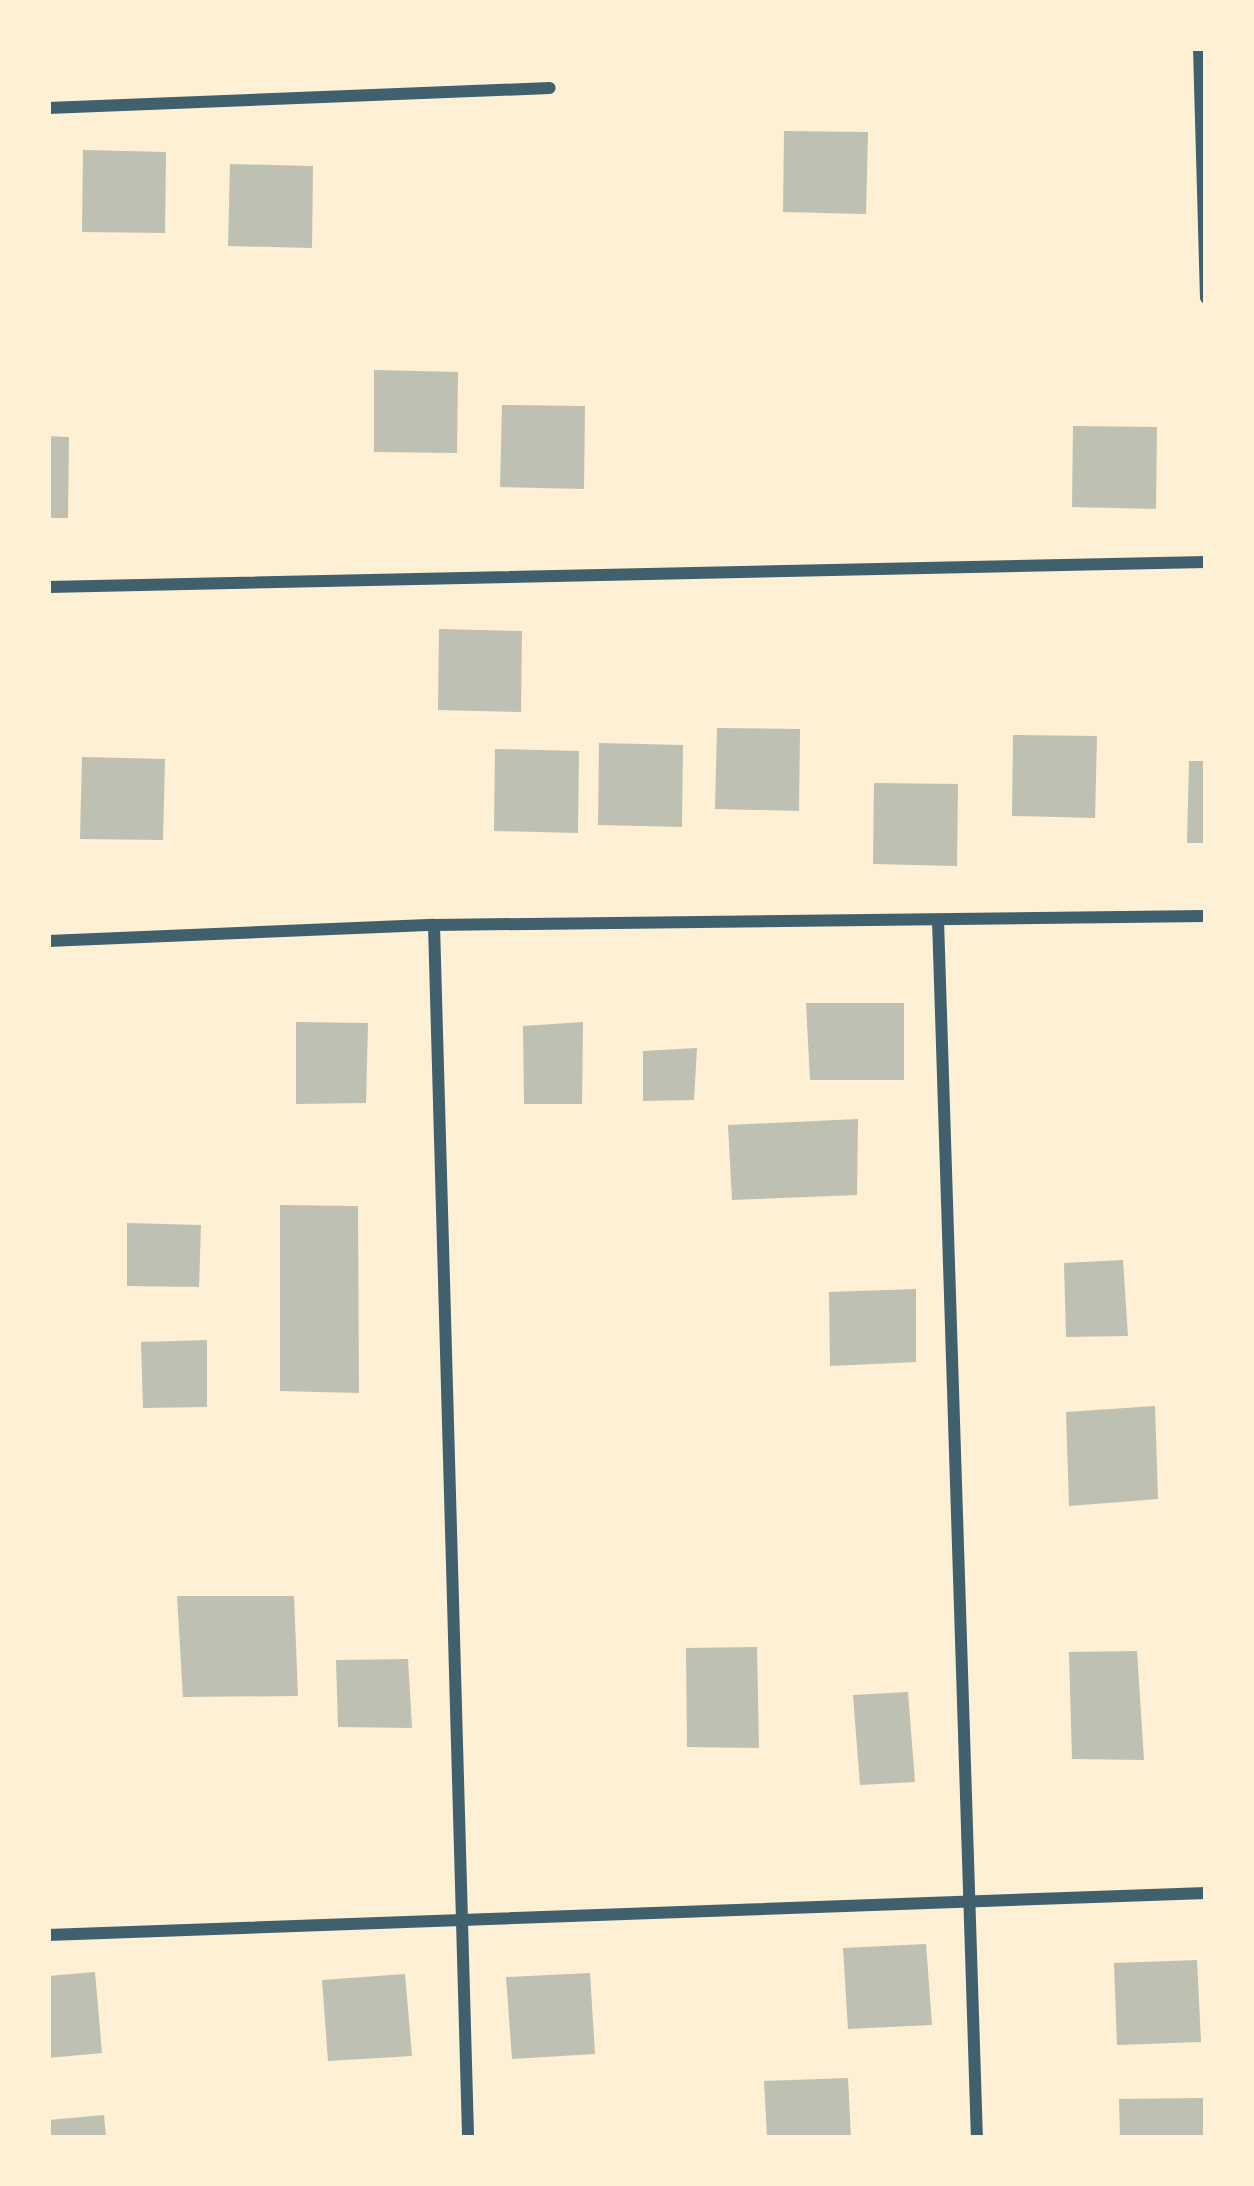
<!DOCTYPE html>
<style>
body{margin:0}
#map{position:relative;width:1254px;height:2186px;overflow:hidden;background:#fdf0d5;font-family:"PT Sans",sans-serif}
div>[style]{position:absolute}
.building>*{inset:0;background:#bec0b2}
.minor>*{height:12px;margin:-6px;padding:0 6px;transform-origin:6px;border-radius:6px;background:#3f606c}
span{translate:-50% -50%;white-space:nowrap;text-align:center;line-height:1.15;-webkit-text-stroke:9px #fdf0d5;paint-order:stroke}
.frame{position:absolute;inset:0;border:51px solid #fdf0d5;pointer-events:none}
</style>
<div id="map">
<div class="building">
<i style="clip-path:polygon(784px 131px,868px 132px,866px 214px,783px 212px)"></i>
<i style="clip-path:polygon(83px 150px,166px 152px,165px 233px,82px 232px)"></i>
<i style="clip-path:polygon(230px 164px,313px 166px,312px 248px,228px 246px)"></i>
<i style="clip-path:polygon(374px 370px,458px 372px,457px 453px,374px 452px)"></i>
<i style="clip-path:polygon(502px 405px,585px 406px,584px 489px,500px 487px)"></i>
<i style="clip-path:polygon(1073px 426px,1157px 427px,1156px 509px,1072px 507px)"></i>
<i style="clip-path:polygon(48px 436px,69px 437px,68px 518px,48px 518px)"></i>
<i style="clip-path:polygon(439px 629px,522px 631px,521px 712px,438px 710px)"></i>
<i style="clip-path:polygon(717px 728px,800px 729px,799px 811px,715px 809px)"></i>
<i style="clip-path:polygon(1013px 735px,1097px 736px,1095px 818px,1012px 816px)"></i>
<i style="clip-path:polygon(599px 743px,683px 745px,682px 827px,598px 825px)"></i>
<i style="clip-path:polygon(495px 749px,579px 751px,578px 833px,494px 831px)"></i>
<i style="clip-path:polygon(82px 757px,165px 759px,163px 840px,80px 839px)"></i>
<i style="clip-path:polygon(1189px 761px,1206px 761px,1206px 843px,1187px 843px)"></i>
<i style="clip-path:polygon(874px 783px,958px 784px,957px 866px,873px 864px)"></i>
<i style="clip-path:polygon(806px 1003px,904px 1003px,904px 1080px,810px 1080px)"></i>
<i style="clip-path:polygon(296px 1022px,368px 1023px,366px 1103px,296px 1104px)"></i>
<i style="clip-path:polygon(583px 1022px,582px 1104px,524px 1104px,523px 1026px)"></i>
<i style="clip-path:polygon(697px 1048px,694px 1100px,643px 1101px,643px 1051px)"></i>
<i style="clip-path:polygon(858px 1119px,857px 1195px,732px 1200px,728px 1125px)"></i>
<i style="clip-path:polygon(280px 1205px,358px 1206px,359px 1393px,280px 1391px)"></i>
<i style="clip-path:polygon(127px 1223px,201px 1225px,199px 1287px,127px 1286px)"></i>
<i style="clip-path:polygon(1123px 1260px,1128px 1336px,1066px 1337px,1064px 1263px)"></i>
<i style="clip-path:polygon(916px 1289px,916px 1362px,830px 1366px,829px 1292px)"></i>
<i style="clip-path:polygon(207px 1340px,207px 1407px,143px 1408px,141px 1342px)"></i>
<i style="clip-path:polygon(1155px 1406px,1158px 1499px,1069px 1506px,1066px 1412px)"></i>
<i style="clip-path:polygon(177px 1596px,294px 1596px,298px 1696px,183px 1697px)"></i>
<i style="clip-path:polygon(757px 1647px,759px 1748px,687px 1747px,686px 1648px)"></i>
<i style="clip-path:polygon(1137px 1651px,1144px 1760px,1072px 1759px,1069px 1652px)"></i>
<i style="clip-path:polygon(408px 1659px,412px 1728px,338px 1727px,336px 1660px)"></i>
<i style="clip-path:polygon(908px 1692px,915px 1782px,860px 1785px,853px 1695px)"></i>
<i style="clip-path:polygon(926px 1944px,932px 2025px,848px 2029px,843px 1948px)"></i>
<i style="clip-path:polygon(1197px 1960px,1201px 2042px,1117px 2045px,1114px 1963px)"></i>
<i style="clip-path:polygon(95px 1972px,102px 2053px,48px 2058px,48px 1976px)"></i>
<i style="clip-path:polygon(590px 1973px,595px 2054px,512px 2059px,506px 1977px)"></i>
<i style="clip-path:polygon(405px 1974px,412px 2056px,328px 2061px,322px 1980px)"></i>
<i style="clip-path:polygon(848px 2078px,851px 2138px,767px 2138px,764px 2081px)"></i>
<i style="clip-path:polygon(1203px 2098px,1204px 2138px,1120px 2138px,1119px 2099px)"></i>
<i style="clip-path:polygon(104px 2115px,106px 2138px,48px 2138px,48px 2120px)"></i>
</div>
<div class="minor">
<i style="left:1199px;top:48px;width:250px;rotate:88.4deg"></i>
<i style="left:48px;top:108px;width:502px;rotate:-2.28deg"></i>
<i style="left:48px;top:587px;width:1158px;rotate:-1.24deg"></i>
<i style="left:938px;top:920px;width:1219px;rotate:88.17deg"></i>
<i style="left:434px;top:925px;width:1213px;rotate:88.39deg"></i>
<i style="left:48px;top:941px;width:386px;rotate:-2.4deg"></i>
<i style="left:434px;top:925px;width:772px;rotate:-0.67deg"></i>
<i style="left:48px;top:1935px;width:1159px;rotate:-2.08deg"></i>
</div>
<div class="frame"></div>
</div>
